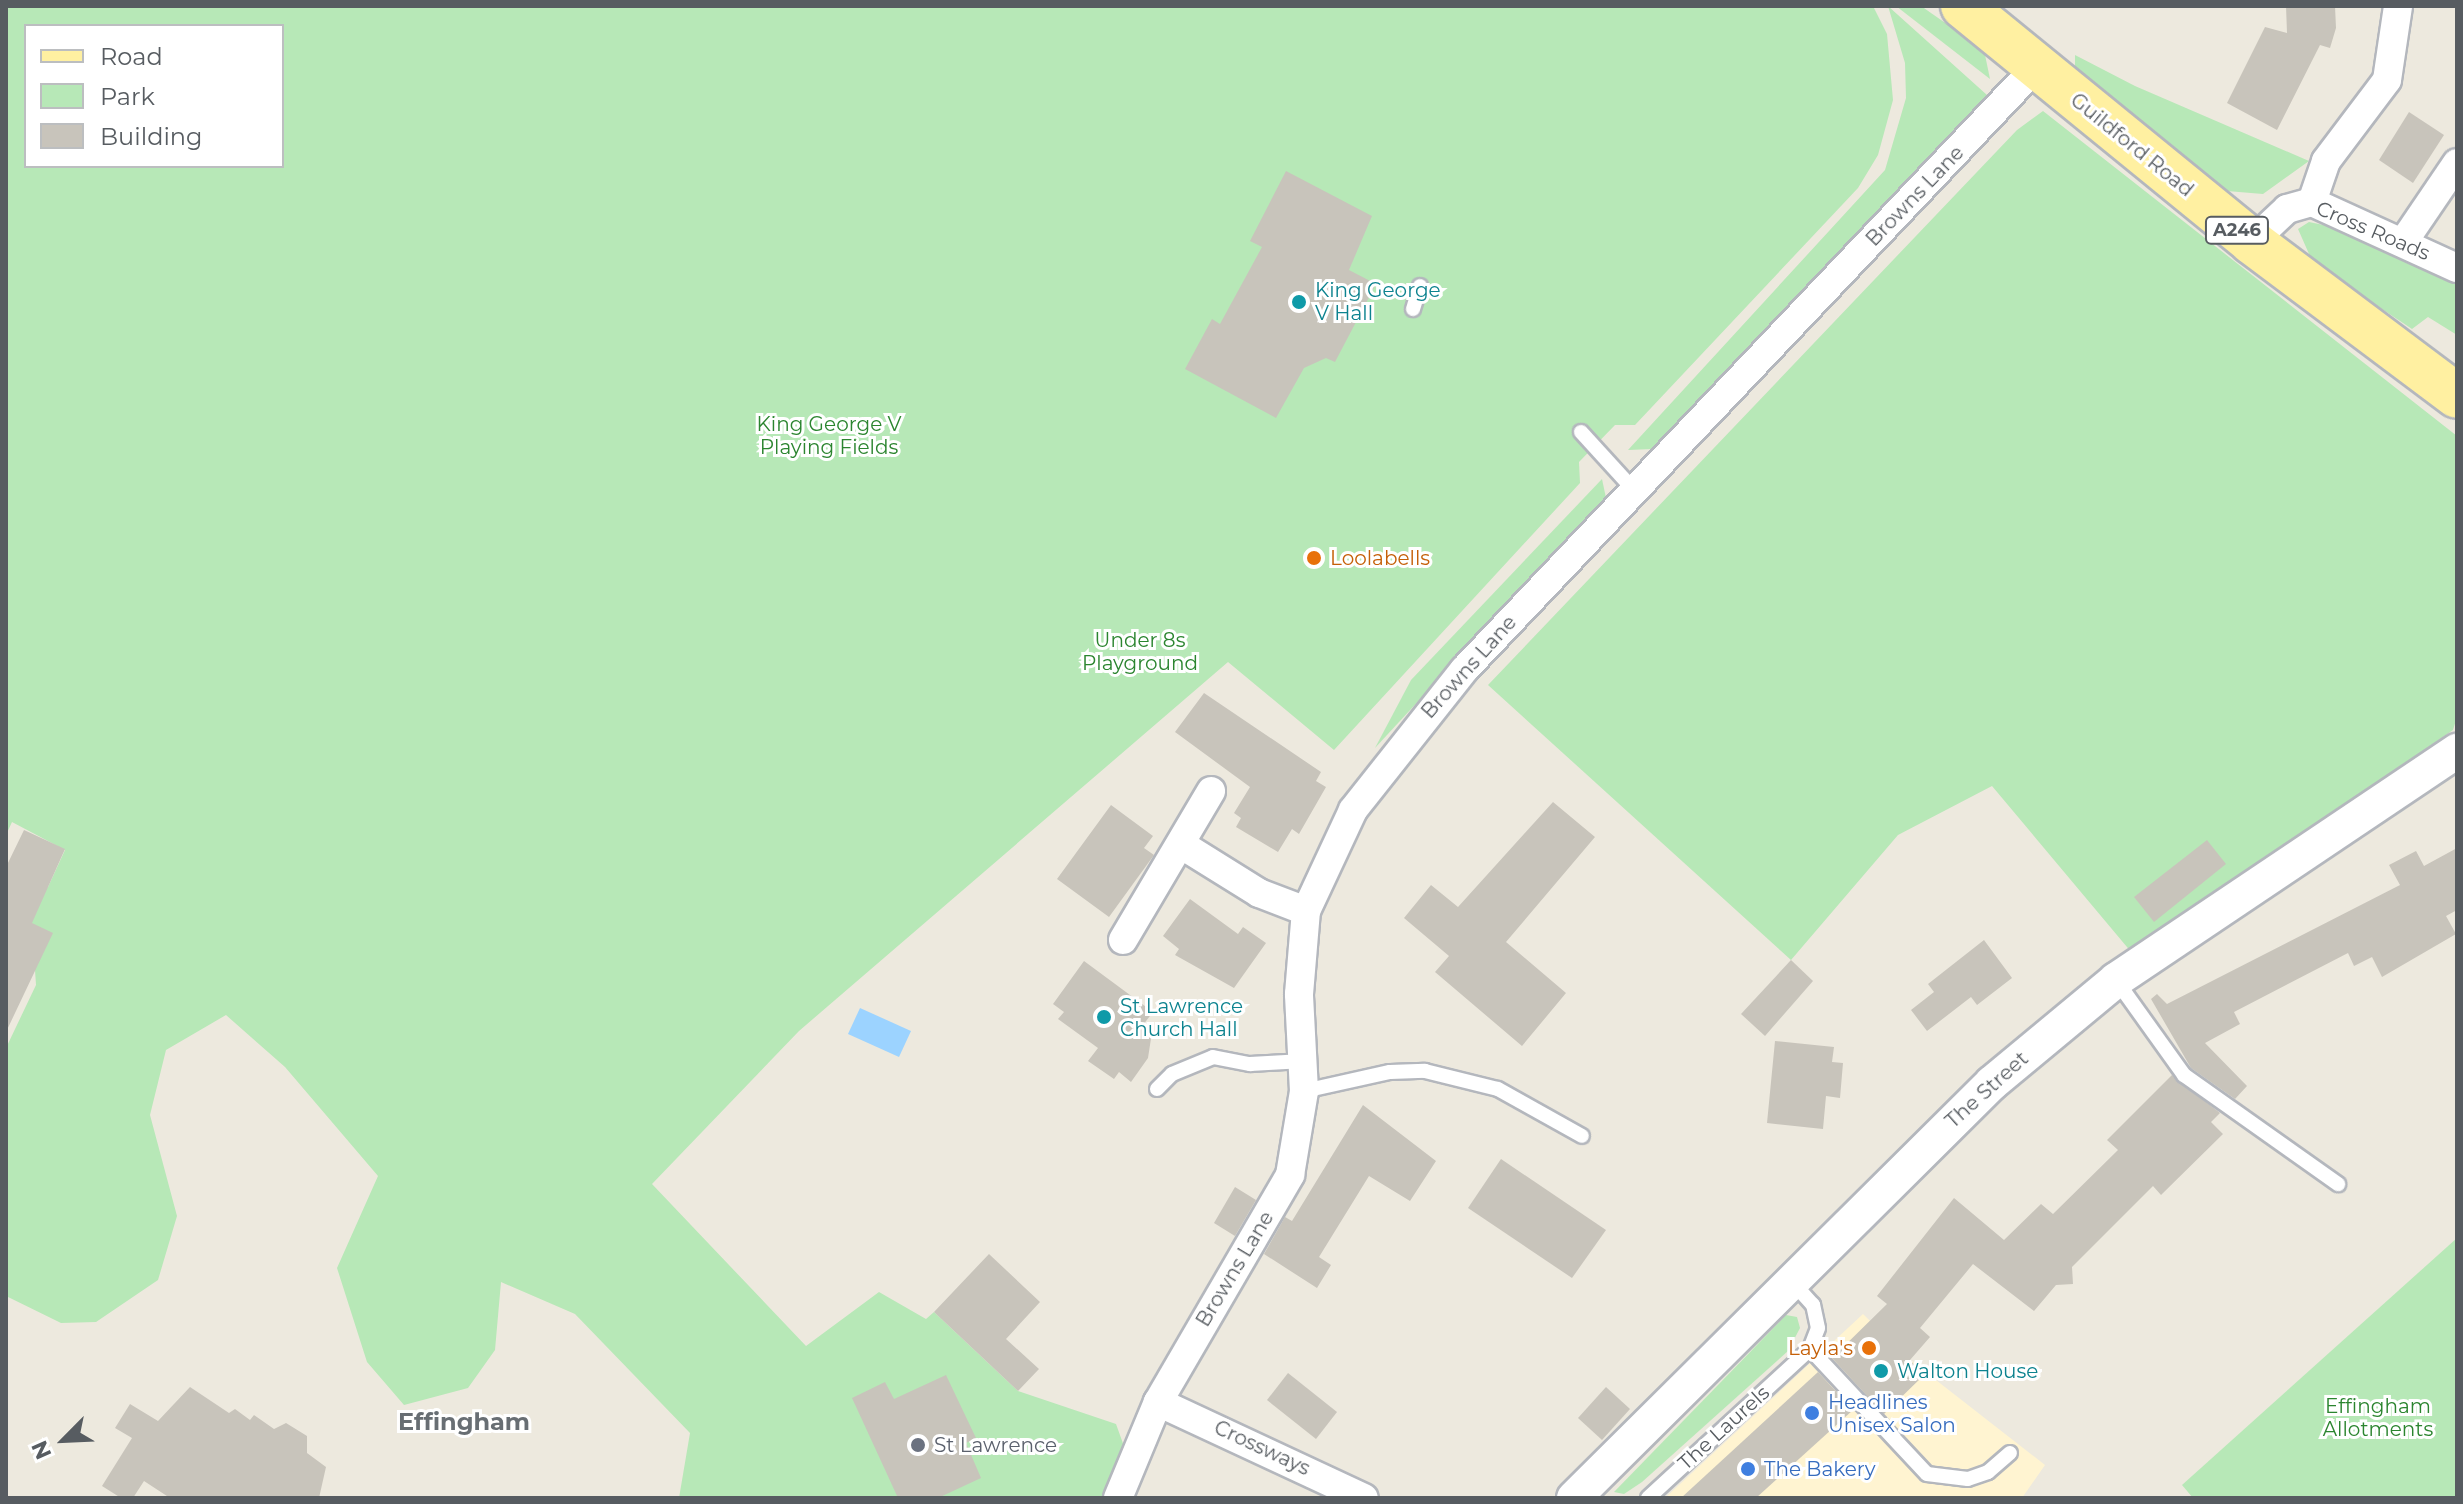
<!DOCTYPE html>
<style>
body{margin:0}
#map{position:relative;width:2463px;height:1504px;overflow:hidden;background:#ede9de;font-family:Montserrat,sans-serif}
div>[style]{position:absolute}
.commercial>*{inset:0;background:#fff4d1}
.green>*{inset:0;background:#b7e8b7}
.water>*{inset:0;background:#9cd3ff}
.building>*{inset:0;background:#c8c4bb}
.roads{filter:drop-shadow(2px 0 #b4b7bd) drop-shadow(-2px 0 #b4b7bd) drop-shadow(0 2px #b4b7bd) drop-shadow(0 -2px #b4b7bd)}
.service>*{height:14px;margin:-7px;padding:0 7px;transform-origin:7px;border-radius:7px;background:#fff}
.minor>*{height:28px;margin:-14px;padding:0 14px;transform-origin:14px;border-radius:14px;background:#fff}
.tertiary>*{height:34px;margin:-17px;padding:0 17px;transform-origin:17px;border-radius:17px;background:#fff}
.primary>*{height:44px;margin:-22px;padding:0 22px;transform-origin:22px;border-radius:22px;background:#fff0a1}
.dots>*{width:22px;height:22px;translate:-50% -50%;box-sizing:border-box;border:4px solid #fff;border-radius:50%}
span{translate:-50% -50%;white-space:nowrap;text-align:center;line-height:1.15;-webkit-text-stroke:6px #fff;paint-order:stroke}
.shield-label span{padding:2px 6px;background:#fff;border:2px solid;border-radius:6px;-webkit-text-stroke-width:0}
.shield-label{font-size:18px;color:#575c61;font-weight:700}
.street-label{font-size:20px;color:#575c61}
.culture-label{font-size:20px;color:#0d838f}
.left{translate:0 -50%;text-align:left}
.park-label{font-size:20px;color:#2b852f}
.food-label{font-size:20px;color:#c56008}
.right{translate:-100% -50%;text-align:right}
.shop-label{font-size:20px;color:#366cbe}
.worship-label{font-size:20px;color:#5b616d}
.quarter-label{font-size:24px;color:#686e73;font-weight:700}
.frame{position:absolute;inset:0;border:8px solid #575c61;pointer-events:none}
.legend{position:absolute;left:24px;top:24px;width:260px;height:144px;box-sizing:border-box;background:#fff;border:2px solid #bcbec0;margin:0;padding:10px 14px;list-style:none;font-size:24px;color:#575c61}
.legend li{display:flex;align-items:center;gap:16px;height:40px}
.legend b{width:40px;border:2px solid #bcbec0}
.north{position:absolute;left:24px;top:1400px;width:80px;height:80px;-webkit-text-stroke:6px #fff;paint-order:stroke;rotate:246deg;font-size:22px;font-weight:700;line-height:32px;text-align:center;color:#575c61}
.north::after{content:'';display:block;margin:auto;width:28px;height:36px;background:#575c61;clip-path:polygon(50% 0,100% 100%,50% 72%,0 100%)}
</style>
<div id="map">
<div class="commercial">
<i style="clip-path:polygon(1863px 1314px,1909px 1359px,2045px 1465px,2022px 1498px,1665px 1498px)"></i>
</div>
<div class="green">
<i style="clip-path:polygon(evenodd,6px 6px,1873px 6px,1887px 34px,1893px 100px,1878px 155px,1858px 188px,1635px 425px,1615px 425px,1579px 462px,1580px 483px,1334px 750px,1228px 662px,799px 1031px,652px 1184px,806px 1346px,879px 1292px,926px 1319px,934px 1312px,1018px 1391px,1116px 1424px,1125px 1449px,1103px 1498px,679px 1498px,690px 1433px,575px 1314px,501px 1282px,495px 1350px,468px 1388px,404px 1405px,367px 1362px,337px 1268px,378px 1176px,285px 1067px,226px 1015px,166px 1050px,150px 1115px,177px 1216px,158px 1280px,96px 1322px,61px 1323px,6px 1296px,6px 1048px,36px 985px,35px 970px,6px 911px,48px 887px,65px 850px,12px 822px,6px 835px,6px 6px,26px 26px,282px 26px,282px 166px,26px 166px,26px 26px)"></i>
<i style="clip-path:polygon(1888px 6px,1987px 95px,1652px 449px,1628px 450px,1885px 170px,1906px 98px,1905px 63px)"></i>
<i style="clip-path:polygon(1896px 6px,1921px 6px,1984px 50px,1990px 79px)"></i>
<i style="clip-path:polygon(2075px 55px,2135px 86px,2309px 161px,2263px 194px,2227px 191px,2075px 71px)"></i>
<i style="clip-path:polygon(2043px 111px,2457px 436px,2457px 717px,2453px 730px,2132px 953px,1992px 786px,1898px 835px,1791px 960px,1488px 685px,2017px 130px)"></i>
<i style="clip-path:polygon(2309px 222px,2348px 230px,2457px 285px,2457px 335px,2428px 317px,2412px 329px,2313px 263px,2298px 229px)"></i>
<i style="clip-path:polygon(1602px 479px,1606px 498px,1375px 748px,1411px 680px)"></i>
<i style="clip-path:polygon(2457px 1238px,2457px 1498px,2193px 1498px,2182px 1485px)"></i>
<i style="clip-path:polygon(1786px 1315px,1797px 1317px,1800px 1328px,1788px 1351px,1642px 1482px,1624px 1494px,1614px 1492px)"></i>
</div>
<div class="water">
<i style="clip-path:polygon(860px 1008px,911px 1031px,899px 1057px,848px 1034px)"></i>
</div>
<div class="building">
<i style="clip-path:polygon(2286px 6px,2335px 6px,2336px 28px,2330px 48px,2320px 45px,2277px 130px,2227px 103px,2265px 27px,2287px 33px)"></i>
<i style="clip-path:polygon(2409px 112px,2444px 135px,2413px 183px,2379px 160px)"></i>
<i style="clip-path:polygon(1286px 171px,1372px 216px,1349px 270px,1376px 284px,1335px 362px,1326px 358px,1304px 368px,1276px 418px,1185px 369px,1212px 319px,1220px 324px,1262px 247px,1250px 241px)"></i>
<i style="clip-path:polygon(1204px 693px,1321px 772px,1316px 781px,1326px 787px,1299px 834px,1292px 829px,1278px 852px,1236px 827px,1241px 818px,1234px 813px,1250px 787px,1175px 732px)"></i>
<i style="clip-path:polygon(1553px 802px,1595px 837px,1506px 942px,1566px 993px,1522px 1046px,1435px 972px,1449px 956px,1404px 918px,1431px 885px,1458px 907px)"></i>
<i style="clip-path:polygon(1111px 805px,1153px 836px,1144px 848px,1154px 855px,1109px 917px,1057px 879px)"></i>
<i style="clip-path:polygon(24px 830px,65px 849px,32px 923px,53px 933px,6px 1032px,6px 867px)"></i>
<i style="clip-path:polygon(2207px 840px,2226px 864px,2154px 922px,2134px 897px)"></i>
<i style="clip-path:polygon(2457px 848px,2457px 910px,2446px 916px,2456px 934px,2382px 977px,2372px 957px,2354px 966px,2348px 953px,2234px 1012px,2240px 1024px,2205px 1043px,2247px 1086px,2235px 1099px,2191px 1068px,2151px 999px,2157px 994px,2167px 1004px,2400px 885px,2389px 865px,2416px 851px,2424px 866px)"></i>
<i style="clip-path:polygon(1190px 899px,1238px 934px,1243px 927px,1266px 943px,1234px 988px,1175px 955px,1179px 949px,1163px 936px)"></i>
<i style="clip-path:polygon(1984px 940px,2012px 978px,1977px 1005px,1971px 997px,1927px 1031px,1911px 1010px,1934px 992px,1928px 984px)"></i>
<i style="clip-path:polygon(1791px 960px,1813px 981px,1765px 1036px,1741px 1014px)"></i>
<i style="clip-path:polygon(1084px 961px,1153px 1012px,1143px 1025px,1152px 1032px,1148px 1058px,1131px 1082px,1119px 1072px,1114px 1079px,1088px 1061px,1098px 1048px,1058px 1019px,1064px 1012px,1053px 1004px)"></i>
<i style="clip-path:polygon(1775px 1041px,1834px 1047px,1832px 1062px,1843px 1063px,1840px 1098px,1826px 1096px,1823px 1129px,1767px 1123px)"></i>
<i style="clip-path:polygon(2172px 1075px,2220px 1113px,2211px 1122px,2223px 1134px,2161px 1195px,2153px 1186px,2072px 1267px,2073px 1284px,2056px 1285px,2034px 1311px,1973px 1264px,1920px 1328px,1930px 1337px,1910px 1360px,1924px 1375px,1884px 1414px,1832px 1358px,1887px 1304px,1877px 1296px,1954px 1198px,2004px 1240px,2041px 1204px,2053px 1214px,2118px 1150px,2107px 1140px)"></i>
<i style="clip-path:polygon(1363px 1105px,1436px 1161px,1410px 1201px,1369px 1176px,1319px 1257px,1331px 1265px,1317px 1288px,1264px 1254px,1285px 1217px,1292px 1221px)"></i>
<i style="clip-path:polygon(1501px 1159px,1606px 1230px,1572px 1278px,1468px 1208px)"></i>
<i style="clip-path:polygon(1235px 1187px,1256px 1200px,1235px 1236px,1214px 1223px)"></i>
<i style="clip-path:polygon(989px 1254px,1040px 1302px,1006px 1339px,1039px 1369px,1018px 1391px,934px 1312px)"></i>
<i style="clip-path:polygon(1818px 1372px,1853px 1410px,1756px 1498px,1681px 1498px)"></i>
<i style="clip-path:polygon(1288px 1373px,1337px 1412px,1316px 1439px,1267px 1400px)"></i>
<i style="clip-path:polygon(946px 1375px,976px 1438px,966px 1443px,981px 1478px,938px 1498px,898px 1498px,852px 1398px,885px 1382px,894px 1399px)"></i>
<i style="clip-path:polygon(190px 1387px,229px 1413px,235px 1409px,250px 1420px,254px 1415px,274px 1429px,286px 1423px,307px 1436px,307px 1453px,326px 1467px,319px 1498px,170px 1498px,144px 1481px,133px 1498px,121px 1498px,102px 1486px,132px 1438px,115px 1428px,130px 1404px,158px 1421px)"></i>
<i style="clip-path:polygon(1606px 1387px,1630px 1409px,1602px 1440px,1578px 1418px)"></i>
</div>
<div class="roads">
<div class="service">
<i style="left:1413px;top:309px;width:24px;rotate:-73deg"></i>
<i style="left:1581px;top:432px;width:77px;rotate:47.6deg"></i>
<i style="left:2116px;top:980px;width:117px;rotate:54.4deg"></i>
<i style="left:2184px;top:1075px;width:189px;rotate:35.3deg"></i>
<i style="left:1157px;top:1089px;width:21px;rotate:-45deg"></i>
<i style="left:1172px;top:1074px;width:44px;rotate:-22.5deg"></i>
<i style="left:1213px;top:1057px;width:38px;rotate:11deg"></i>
<i style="left:1250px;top:1064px;width:54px;rotate:-3.2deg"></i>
<i style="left:1304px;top:1091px;width:88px;rotate:-12.5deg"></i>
<i style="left:1390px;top:1072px;width:35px;rotate:-2deg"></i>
<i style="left:1425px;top:1071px;width:75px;rotate:13.9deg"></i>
<i style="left:1498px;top:1089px;width:96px;rotate:29.2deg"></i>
<i style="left:1810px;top:1349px;width:171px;rotate:46.9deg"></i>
<i style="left:1927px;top:1474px;width:41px;rotate:7deg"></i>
<i style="left:1968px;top:1479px;width:21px;rotate:-19deg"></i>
<i style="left:1988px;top:1472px;width:29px;rotate:-41deg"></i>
<i style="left:1648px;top:1498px;width:220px;rotate:-42.6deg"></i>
<i style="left:1810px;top:1349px;width:22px;rotate:-69deg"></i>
<i style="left:1818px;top:1328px;width:24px;rotate:-102deg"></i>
<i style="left:1813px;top:1305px;width:31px;rotate:-132deg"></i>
</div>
<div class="minor">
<i style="left:2312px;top:202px;width:43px;rotate:-71.1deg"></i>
<i style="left:2326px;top:161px;width:101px;rotate:-53deg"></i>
<i style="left:2387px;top:80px;width:75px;rotate:-81.5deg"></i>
<i style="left:2404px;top:241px;width:94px;rotate:-55.8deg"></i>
<i style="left:2252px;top:242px;width:48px;rotate:-43.3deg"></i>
<i style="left:2287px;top:209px;width:26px;rotate:-16deg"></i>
<i style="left:2312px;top:202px;width:159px;rotate:24.5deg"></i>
<i style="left:1182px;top:845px;width:91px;rotate:31.9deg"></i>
<i style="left:1259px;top:893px;width:50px;rotate:21deg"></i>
<i style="left:1123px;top:940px;width:173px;rotate:-59.4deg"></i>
<i style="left:1158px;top:1402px;width:227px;rotate:25deg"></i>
<i style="left:1118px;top:1498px;width:104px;rotate:-67.4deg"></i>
<i style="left:1158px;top:1402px;width:263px;rotate:-59.8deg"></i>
<i style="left:1290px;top:1175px;width:85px;rotate:-80.5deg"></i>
<i style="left:1304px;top:1091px;width:97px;rotate:-93deg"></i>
<i style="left:1299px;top:994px;width:83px;rotate:-85.2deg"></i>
<i style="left:1306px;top:911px;width:111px;rotate:-65deg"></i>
<i style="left:1353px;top:810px;width:179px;rotate:-51.6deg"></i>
<i style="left:1464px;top:670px;width:831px;rotate:-46.51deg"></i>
</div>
<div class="tertiary">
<i style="left:1574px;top:1498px;width:589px;rotate:-44.79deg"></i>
<i style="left:1992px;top:1083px;width:161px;rotate:-39.7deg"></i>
<i style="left:2116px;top:980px;width:411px;rotate:-33.9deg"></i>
</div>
<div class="primary">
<i style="left:1963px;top:6px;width:373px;rotate:39.2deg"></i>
<i style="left:2252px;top:242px;width:256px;rotate:36.9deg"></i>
</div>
</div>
<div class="dots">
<i style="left:1299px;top:302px;background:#0f9aa8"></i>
<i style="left:1314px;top:558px;background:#e8710a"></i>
<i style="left:1104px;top:1017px;background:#0f9aa8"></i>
<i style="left:1869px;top:1348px;background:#e8710a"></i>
<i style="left:1881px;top:1371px;background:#0f9aa8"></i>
<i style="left:1812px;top:1413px;background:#3f7fe0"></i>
<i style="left:918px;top:1445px;background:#6b7280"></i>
<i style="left:1748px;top:1469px;background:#3f7fe0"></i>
</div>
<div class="shield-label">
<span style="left:2237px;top:230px">A246</span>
</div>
<div class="street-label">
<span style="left:2132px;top:145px;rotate:39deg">Guildford Road</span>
<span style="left:1915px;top:196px;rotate:-46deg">Browns Lane</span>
<span style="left:2373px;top:231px;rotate:23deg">Cross Roads</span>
<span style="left:1469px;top:667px;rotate:-48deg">Browns Lane</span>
<span style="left:1987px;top:1090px;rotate:-42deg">The Street</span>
<span style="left:1235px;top:1269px;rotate:-59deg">Browns Lane</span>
<span style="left:1724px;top:1428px;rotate:-42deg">The Laurels</span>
<span style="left:1262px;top:1448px;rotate:25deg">Crossways</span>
</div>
<div class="culture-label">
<span class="left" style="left:1315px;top:302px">King George<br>V Hall</span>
<span class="left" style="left:1120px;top:1018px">St Lawrence<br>Church Hall</span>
<span class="left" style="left:1897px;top:1371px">Walton House</span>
</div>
<div class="park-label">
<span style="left:829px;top:436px">King George V<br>Playing Fields</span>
<span style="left:1140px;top:652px">Under 8s<br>Playground</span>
<span style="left:2378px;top:1418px">Effingham<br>Allotments</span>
</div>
<div class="food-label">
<span class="left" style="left:1330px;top:558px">Loolabells</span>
<span class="right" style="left:1853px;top:1348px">Layla's</span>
</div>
<div class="shop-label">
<span class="left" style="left:1828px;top:1414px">Headlines<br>Unisex Salon</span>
<span class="left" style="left:1764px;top:1469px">The Bakery</span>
</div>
<div class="worship-label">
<span class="left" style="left:934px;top:1445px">St Lawrence</span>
</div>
<div class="quarter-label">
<span style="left:464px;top:1422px">Effingham</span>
</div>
<div class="frame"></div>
<ul class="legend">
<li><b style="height:10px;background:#fff0a1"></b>Road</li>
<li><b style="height:22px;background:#b7e8b7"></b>Park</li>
<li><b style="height:22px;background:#c8c4bb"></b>Building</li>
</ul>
<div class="north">N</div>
</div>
